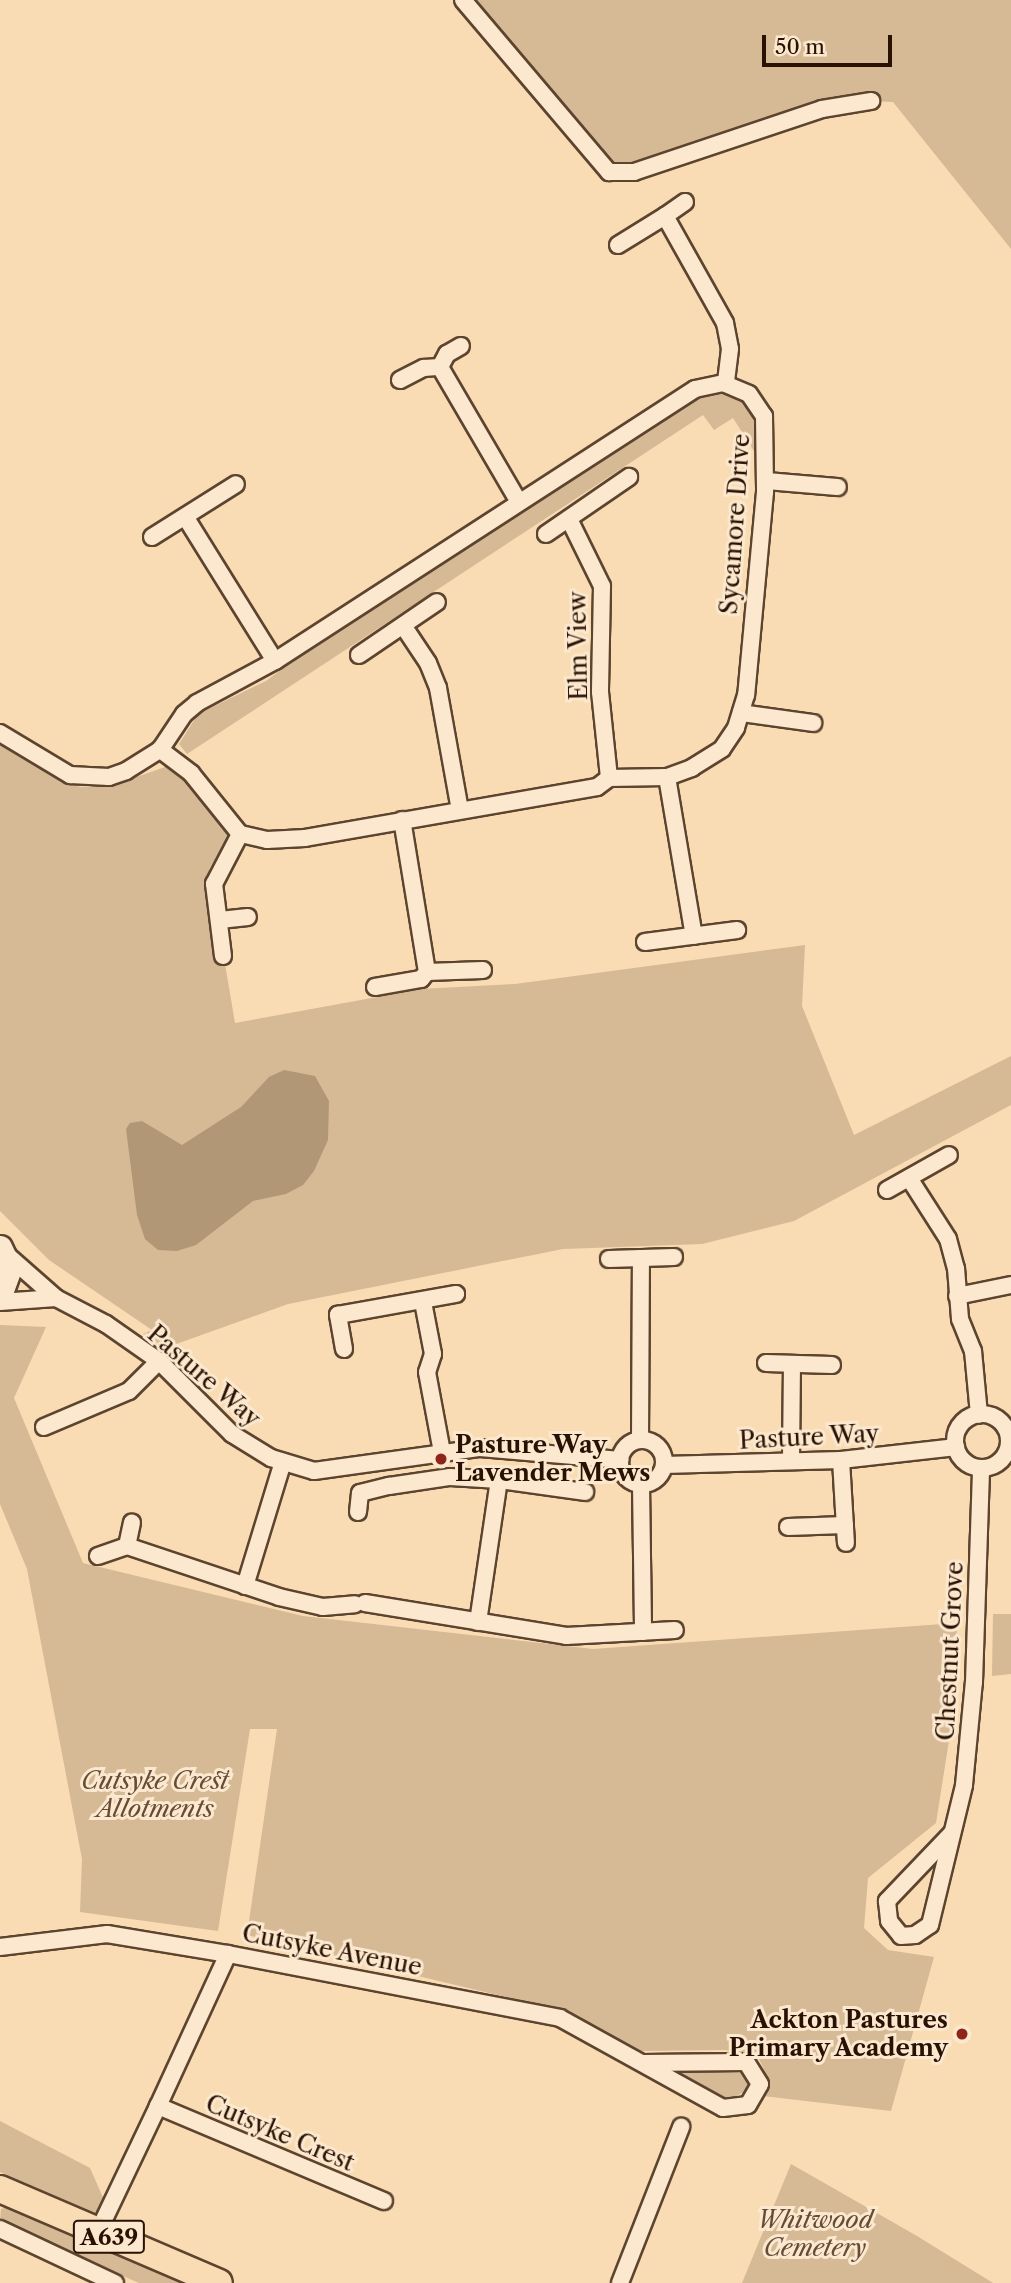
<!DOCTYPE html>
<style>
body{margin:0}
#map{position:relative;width:1011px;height:2283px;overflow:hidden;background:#f9dcb3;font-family:"Libre Caslon Text",serif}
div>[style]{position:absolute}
.green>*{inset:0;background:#d6b995}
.water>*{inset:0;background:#b29777}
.roads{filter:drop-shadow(2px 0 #5d442f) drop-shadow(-2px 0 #5d442f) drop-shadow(0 2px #5d442f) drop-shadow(0 -2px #5d442f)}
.minor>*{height:16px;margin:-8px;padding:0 8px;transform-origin:8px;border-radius:8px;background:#fbe8ce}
.minor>.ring{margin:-8px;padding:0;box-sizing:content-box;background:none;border:16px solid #fbe8ce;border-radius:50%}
.secondary>*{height:23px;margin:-11.5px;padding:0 11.5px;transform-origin:11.5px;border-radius:11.5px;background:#fbe8ce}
.primary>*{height:26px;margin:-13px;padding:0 13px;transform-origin:13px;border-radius:13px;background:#f9dcb3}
.dots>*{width:19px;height:19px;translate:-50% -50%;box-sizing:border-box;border:4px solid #fbe8ce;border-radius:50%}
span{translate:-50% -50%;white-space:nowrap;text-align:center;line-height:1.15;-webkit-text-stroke:6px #fbe8ce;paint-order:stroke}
.shield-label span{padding:2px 5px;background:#fbe8ce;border:2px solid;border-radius:5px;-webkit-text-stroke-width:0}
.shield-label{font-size:23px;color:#291103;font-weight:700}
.street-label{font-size:24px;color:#291103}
.poi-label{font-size:24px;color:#291103;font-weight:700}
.left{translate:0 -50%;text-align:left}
.right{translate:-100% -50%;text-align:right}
.park-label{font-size:24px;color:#664c36;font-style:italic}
.scale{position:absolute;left:762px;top:35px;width:130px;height:32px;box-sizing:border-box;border:4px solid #291103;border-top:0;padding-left:9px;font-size:21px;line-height:24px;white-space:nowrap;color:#291103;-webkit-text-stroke:5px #fbe8ce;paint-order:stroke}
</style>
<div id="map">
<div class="green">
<i style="clip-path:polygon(464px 0,1011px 0,1011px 249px,893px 102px,871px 101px,704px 150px,609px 170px)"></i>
<i style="clip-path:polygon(709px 392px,727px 394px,746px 404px,756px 417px,761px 462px,733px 418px,714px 430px,703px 415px,187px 754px,179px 744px,198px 714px,266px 681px,360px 611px)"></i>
<i style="clip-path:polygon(0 742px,23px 753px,48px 774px,80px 787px,116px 784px,171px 765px,231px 835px,209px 869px,235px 1023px,421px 989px,515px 984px,805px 945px,802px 1006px,854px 1135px,1011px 1056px,1011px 1105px,794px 1221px,702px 1244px,563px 1249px,288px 1304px,165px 1348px,143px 1334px,152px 1330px,49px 1260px,0 1211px)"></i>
<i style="clip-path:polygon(0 1325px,46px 1327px,14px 1398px,83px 1563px,303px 1616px,593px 1649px,957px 1623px,954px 1709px,936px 1823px,868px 1878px,864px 1928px,888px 1950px,934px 1957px,891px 2111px,763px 2096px,767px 2076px,759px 2059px,725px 2050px,641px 2051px,560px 2010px,247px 1935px,277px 1729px,250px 1729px,218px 1931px,80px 1912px,82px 1859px,27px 1569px,0 1504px)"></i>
<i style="clip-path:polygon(993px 1614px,1011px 1614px,1011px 1674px,992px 1676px)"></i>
<i style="clip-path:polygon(737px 2068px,749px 2081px,747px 2090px,728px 2101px,672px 2069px)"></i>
<i style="clip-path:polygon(0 2121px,90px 2168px,105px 2202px,96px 2213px,0 2172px)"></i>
<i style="clip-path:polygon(791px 2164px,917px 2236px,993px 2283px,742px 2283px)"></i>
<i style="clip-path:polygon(15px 2205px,188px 2283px,139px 2283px,0 2222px,1px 2209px)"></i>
</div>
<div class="water">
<i style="clip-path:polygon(284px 1070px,315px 1076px,329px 1101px,328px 1140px,314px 1171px,303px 1185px,286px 1194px,253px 1201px,196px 1245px,177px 1251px,158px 1250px,145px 1239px,137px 1215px,126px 1129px,130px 1123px,142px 1121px,182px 1145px,241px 1107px,269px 1077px)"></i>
</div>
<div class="roads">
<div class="minor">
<i style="left:463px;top:0;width:226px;rotate:49.7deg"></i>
<i style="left:609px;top:172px;width:25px"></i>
<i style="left:634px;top:172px;width:198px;rotate:-18.5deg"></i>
<i style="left:822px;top:109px;width:50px;rotate:-9.3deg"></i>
<i style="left:685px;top:202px;width:24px;rotate:145deg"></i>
<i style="left:665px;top:216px;width:123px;rotate:60.7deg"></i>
<i style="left:725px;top:323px;width:26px;rotate:79deg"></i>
<i style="left:730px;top:349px;width:35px;rotate:97deg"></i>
<i style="left:618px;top:245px;width:55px;rotate:-31.7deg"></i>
<i style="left:440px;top:367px;width:156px;rotate:59.7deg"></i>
<i style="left:440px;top:367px;width:15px;rotate:-62deg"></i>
<i style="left:447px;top:354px;width:16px;rotate:-30deg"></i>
<i style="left:400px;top:380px;width:27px;rotate:-27deg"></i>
<i style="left:424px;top:368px;width:16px;rotate:-4deg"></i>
<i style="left:766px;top:481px;width:72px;rotate:4.8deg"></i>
<i style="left:186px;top:518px;width:168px;rotate:58.1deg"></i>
<i style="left:569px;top:519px;width:75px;rotate:63.8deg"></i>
<i style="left:602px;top:586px;width:106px;rotate:91.1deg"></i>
<i style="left:600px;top:692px;width:86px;rotate:84deg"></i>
<i style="left:546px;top:534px;width:101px;rotate:-34.5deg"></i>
<i style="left:152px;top:537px;width:99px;rotate:-32.2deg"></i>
<i style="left:404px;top:627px;width:43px;rotate:56.3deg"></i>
<i style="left:428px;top:663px;width:27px;rotate:68deg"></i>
<i style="left:438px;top:688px;width:124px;rotate:79.8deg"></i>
<i style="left:359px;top:655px;width:94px;rotate:-34.2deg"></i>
<i style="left:741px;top:713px;width:73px;rotate:7.9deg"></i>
<i style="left:0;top:733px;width:82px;rotate:31deg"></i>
<i style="left:70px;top:775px;width:39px;rotate:3deg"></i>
<i style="left:109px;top:777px;width:18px;rotate:-19deg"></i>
<i style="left:126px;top:771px;width:40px;rotate:-32deg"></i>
<i style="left:160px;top:750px;width:43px;rotate:-56.3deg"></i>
<i style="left:184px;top:714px;width:17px;rotate:-40deg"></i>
<i style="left:197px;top:703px;width:89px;rotate:-28.3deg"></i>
<i style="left:275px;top:661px;width:500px;rotate:-32.93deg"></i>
<i style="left:695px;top:389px;width:29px;rotate:-12deg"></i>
<i style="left:723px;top:383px;width:28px;rotate:23deg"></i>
<i style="left:749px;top:394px;width:27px;rotate:56deg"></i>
<i style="left:764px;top:416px;width:76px;rotate:89.2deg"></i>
<i style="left:765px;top:492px;width:204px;rotate:95.3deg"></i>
<i style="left:746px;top:695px;width:34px;rotate:107deg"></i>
<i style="left:736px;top:728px;width:25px;rotate:124deg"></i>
<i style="left:722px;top:749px;width:36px;rotate:148deg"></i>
<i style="left:692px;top:768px;width:27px;rotate:160deg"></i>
<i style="left:667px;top:777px;width:58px;rotate:179deg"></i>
<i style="left:609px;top:778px;width:15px;rotate:143deg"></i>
<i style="left:597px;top:787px;width:296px;rotate:170.1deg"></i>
<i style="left:305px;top:838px;width:38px;rotate:177deg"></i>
<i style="left:267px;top:840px;width:28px;rotate:-167deg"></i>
<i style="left:240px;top:834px;width:78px;rotate:-128.8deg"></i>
<i style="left:191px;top:773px;width:39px;rotate:-143deg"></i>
<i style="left:667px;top:777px;width:161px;rotate:80.4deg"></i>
<i style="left:220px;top:920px;width:28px;rotate:-6deg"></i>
<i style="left:645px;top:942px;width:93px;rotate:-7.4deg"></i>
<i style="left:223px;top:956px;width:73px;rotate:-97.1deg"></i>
<i style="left:214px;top:884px;width:56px;rotate:-62.5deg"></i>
<i style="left:427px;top:972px;width:56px;rotate:-2deg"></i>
<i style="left:375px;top:987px;width:47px;rotate:-9.9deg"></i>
<i style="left:421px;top:979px;width:9px;rotate:-49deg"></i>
<i style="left:427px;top:972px;width:154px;rotate:-99.3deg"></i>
<i style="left:909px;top:1178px;width:72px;rotate:57.4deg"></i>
<i style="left:948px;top:1239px;width:30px;rotate:75deg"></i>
<i style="left:956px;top:1268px;width:51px;rotate:85.5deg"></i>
<i style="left:960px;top:1319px;width:35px;rotate:68deg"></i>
<i style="left:973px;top:1351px;width:64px;rotate:84.6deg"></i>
<i style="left:887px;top:1190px;width:71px;rotate:-29.4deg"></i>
<i style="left:6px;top:1254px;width:67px;rotate:41.3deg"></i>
<i style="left:56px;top:1298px;width:56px;rotate:27.5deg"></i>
<i style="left:106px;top:1324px;width:65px;rotate:34.9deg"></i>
<i style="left:159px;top:1361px;width:103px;rotate:45deg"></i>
<i style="left:232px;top:1434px;width:46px;rotate:31.6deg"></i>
<i style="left:271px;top:1458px;width:45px;rotate:16.8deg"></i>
<i style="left:314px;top:1471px;width:168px;rotate:-7.9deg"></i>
<i style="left:480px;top:1448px;width:141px;rotate:4.9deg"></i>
<i style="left:609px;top:1259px;width:65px;rotate:-1.8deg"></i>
<i style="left:957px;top:1296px;width:55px;rotate:-11.5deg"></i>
<i style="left:0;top:1302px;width:56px;rotate:-4.1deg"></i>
<i style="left:423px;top:1302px;width:53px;rotate:79.1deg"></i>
<i style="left:433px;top:1354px;width:19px;rotate:108deg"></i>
<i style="left:427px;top:1372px;width:81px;rotate:79.4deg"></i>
<i style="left:344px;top:1349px;width:35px;rotate:-100deg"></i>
<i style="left:338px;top:1315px;width:120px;rotate:-10.1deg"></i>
<i style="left:766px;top:1363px;width:66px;rotate:1.7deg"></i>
<i class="ring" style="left:955px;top:1414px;width:38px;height:38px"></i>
<i style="left:44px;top:1427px;width:92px;rotate:-23deg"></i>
<i style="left:129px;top:1391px;width:42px;rotate:-45deg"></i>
<i class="ring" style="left:620px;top:1440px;width:28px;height:28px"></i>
<i style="left:640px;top:1440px;width:182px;rotate:-89.7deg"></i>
<i style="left:791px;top:1459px;width:95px;rotate:-89.4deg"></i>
<i style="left:841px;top:1460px;width:83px;rotate:86.6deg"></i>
<i style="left:664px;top:1465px;width:177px;rotate:-1.6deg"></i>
<i style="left:841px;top:1460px;width:116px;rotate:-6.4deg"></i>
<i style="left:641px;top:1484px;width:148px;rotate:89.2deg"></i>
<i style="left:358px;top:1512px;width:19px;rotate:-84deg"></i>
<i style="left:360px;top:1493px;width:30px;rotate:-14deg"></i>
<i style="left:389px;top:1486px;width:62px;rotate:-8.4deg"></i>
<i style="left:450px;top:1477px;width:49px;rotate:3.5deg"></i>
<i style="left:788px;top:1527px;width:57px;rotate:-2deg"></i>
<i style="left:127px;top:1546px;width:160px;rotate:18.5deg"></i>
<i style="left:279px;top:1597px;width:45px;rotate:12.8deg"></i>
<i style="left:323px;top:1607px;width:32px;rotate:-5deg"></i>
<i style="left:98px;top:1556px;width:31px;rotate:-19deg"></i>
<i style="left:127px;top:1546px;width:24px;rotate:-78deg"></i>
<i style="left:245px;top:1586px;width:130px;rotate:-73deg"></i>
<i style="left:365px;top:1603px;width:204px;rotate:9.3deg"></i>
<i style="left:566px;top:1636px;width:109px;rotate:-3.2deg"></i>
<i style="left:478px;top:1622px;width:144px;rotate:-81.6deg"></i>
<i style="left:499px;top:1480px;width:87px;rotate:7.9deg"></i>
<i style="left:951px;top:1834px;width:93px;rotate:133.7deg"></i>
<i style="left:887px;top:1901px;width:20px;rotate:84deg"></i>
<i style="left:889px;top:1921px;width:19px;rotate:51deg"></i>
<i style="left:901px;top:1936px;width:14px;rotate:-4deg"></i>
<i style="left:915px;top:1935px;width:18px;rotate:-34deg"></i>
<i style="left:930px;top:1925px;width:144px;rotate:-76.3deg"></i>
<i style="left:964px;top:1785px;width:103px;rotate:-84.5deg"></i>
<i style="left:974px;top:1682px;width:214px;rotate:-88.1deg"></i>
<i style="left:0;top:1947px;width:108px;rotate:-6.9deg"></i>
<i style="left:107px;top:1934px;width:123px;rotate:9.4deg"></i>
<i style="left:228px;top:1954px;width:338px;rotate:10.9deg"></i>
<i style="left:560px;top:2018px;width:186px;rotate:28.9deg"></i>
<i style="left:723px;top:2108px;width:25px;rotate:-7deg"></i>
<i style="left:748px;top:2105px;width:24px;rotate:-60deg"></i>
<i style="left:760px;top:2084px;width:26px;rotate:-122deg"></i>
<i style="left:746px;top:2062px;width:103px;rotate:179.4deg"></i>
<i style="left:228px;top:1954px;width:167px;rotate:114.7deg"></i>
<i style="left:158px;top:2106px;width:245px;rotate:22.8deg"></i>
<i style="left:0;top:2229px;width:127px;rotate:25.2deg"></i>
<i style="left:98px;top:2232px;width:140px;rotate:-64.5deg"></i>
<i style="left:620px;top:2283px;width:168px;rotate:-68.6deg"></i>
</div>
<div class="secondary">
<i style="left:0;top:1247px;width:23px;rotate:65deg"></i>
<i style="left:10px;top:1268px;width:29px;rotate:110deg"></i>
</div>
<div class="primary">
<i style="left:0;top:2189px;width:238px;rotate:23.2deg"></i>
</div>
</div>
<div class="dots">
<i style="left:441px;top:1459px;background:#8f2418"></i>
<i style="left:962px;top:2034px;background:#8f2418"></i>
</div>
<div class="shield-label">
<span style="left:109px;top:2237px">A639</span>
</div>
<div class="street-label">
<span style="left:735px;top:524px;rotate:-86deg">Sycamore Drive</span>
<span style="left:578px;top:646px;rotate:-91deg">Elm View</span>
<span style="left:204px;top:1376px;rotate:41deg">Pasture Way</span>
<span style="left:809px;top:1437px;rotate:-3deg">Pasture Way</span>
<span style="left:950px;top:1651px;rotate:-87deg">Chestnut Grove</span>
<span style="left:332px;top:1950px;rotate:11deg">Cutsyke Avenue</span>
<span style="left:280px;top:2133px;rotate:23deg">Cutsyke Crest</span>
</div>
<div class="poi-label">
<span class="left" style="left:455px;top:1459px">Pasture Way<br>Lavender Mews</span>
<span class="right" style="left:948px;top:2034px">Ackton Pastures<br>Primary Academy</span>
</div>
<div class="park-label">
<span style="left:155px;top:1795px">Cutsyke Crest<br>Allotments</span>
<span style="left:815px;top:2234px">Whitwood<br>Cemetery</span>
</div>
<div class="scale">50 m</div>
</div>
